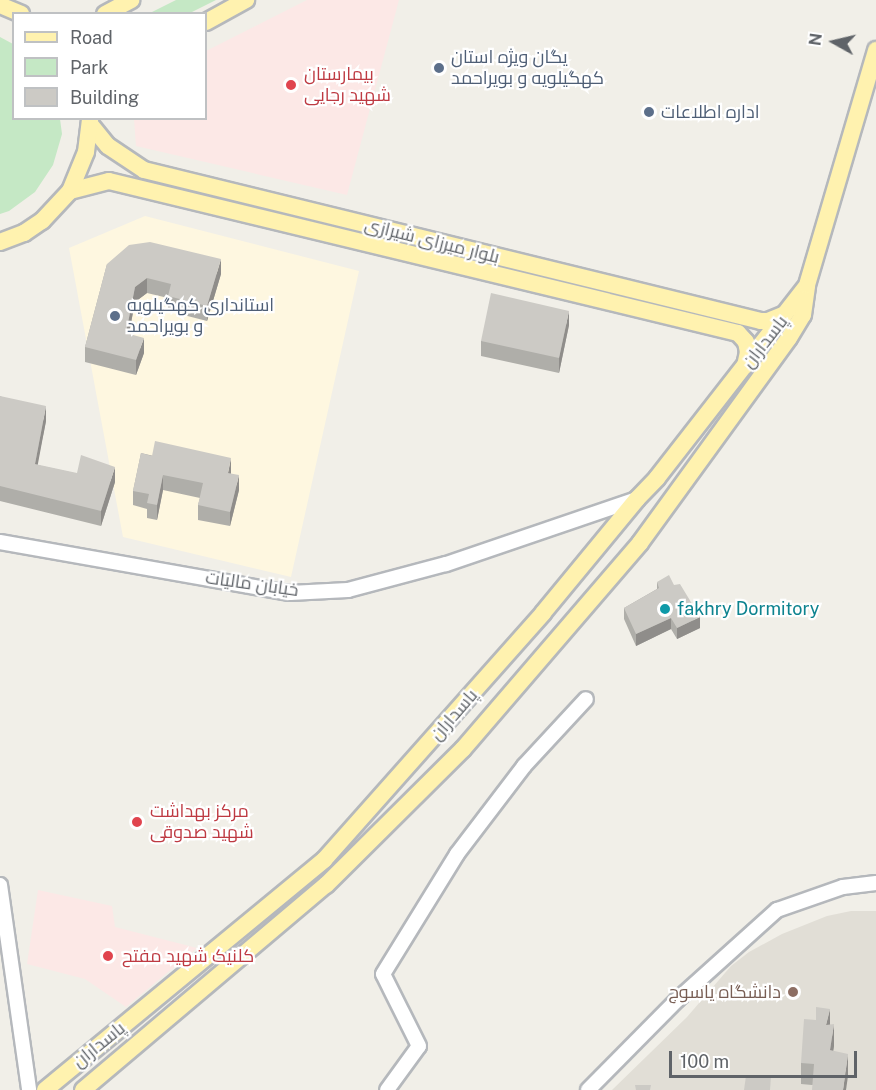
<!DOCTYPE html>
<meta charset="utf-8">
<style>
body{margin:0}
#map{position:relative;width:876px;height:1090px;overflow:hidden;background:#f1efe8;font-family:"Public Sans",Cairo,sans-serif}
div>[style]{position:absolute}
.commercial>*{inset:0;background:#fef7e0}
.education>*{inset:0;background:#e1ded6}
.medical>*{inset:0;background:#fce8e6}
.green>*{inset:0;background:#c5e8c5}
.roads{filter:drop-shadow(2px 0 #b5b8bc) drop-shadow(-2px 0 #b5b8bc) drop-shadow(0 2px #b5b8bc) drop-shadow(0 -2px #b5b8bc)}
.minor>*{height:14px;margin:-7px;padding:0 7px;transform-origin:7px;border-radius:7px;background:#fff}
.major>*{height:16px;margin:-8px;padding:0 8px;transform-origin:8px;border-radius:8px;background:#fff2af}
.wall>*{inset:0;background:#afaea9}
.shaded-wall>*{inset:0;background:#8f8d8a}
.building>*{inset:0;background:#cccac5}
.dots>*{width:16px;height:16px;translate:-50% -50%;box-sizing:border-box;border:3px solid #fff;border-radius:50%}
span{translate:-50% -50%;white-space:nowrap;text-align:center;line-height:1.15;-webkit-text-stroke:4.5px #fff;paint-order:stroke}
.service-label{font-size:18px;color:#4e5e75}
.left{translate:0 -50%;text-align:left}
.health-label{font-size:18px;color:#be3a42}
.street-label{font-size:18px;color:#5f6368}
.culture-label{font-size:18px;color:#0d838f}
.education-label{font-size:18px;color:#785e54}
.right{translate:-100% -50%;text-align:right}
.legend{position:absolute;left:12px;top:12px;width:195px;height:108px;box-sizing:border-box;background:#fff;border:2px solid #bfc1c3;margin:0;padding:8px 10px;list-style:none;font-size:18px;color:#5f6368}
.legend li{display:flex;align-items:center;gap:12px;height:30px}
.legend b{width:30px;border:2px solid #bfc1c3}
.north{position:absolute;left:804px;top:12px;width:60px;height:60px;-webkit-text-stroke:4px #fff;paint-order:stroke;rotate:278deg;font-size:16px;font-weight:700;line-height:24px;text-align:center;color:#5f6368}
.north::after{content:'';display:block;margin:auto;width:21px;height:27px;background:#5f6368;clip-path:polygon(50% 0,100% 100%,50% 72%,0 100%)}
.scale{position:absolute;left:669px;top:1051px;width:188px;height:27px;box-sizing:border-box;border:3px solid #5f6368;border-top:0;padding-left:8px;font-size:18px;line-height:21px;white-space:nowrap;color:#5f6368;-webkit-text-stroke:4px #fff;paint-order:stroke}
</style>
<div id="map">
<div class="commercial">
<i style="clip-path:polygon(145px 216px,359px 271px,291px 577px,123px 537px,69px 248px)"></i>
</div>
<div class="education">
<i style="clip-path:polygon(851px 911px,876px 911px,876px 1090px,612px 1090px,687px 1017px,731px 966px,749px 952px,782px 934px,827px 916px)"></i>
</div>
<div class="medical">
<i style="clip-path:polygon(307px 0,399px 0,347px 195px,136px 146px,134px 119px,206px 118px,206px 51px)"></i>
<i style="clip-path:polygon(38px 890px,112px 906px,115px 927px,197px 948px,126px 1007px,85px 979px,27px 964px)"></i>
</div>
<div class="green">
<i style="clip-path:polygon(176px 0,216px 0,190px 13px,150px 13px)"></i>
<i style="clip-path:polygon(0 37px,13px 44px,14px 118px,60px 119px,62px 134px,53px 165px,35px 192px,9px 211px,0 214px)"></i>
</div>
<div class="roads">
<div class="minor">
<i style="left:0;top:542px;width:294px;rotate:10deg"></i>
<i style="left:290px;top:593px;width:58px;rotate:-3deg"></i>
<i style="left:348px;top:590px;width:101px;rotate:-14.9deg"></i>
<i style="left:446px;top:564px;width:202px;rotate:-18.8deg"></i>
<i style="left:0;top:885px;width:207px;rotate:81.9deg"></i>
<i style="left:387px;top:1090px;width:54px;rotate:-54deg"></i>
<i style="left:419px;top:1046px;width:80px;rotate:-116.6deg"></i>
<i style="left:383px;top:974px;width:141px;rotate:-58.3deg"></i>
<i style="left:457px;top:854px;width:111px;rotate:-52.7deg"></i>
<i style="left:524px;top:766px;width:91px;rotate:-47.2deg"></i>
<i style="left:588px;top:1090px;width:127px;rotate:-45.3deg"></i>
<i style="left:677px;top:1000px;width:135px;rotate:-42deg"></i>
<i style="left:777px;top:910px;width:70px;rotate:-19.2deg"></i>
<i style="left:843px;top:887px;width:33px;rotate:-7deg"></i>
</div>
<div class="major">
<i style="left:0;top:5px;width:23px;rotate:23deg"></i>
<i style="left:105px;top:14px;width:30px;rotate:-28deg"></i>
<i style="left:206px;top:22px;width:46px;rotate:-28.8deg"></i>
<i style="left:90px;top:124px;width:28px;rotate:51deg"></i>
<i style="left:108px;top:146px;width:43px;rotate:33.7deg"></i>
<i style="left:144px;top:170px;width:635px;rotate:13.75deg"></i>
<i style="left:761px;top:321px;width:7px"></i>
<i style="left:768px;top:321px;width:18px;rotate:-22deg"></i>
<i style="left:70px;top:191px;width:40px;rotate:-14.4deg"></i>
<i style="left:109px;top:181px;width:647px;rotate:13.59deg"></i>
<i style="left:738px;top:333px;width:12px;rotate:48deg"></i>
<i style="left:746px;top:342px;width:10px;rotate:79deg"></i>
<i style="left:748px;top:352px;width:14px;rotate:102deg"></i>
<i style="left:0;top:242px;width:26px;rotate:-21deg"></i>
<i style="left:24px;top:233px;width:22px;rotate:-34deg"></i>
<i style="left:42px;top:221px;width:41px;rotate:-47deg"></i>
<i style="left:70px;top:191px;width:42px;rotate:-67.7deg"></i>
<i style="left:86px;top:152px;width:33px;rotate:-83deg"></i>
<i style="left:45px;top:1090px;width:362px;rotate:-39.5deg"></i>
<i style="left:324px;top:860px;width:330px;rotate:-48.4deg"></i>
<i style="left:543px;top:613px;width:148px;rotate:-50.5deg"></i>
<i style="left:637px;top:499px;width:29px;rotate:-46deg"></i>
<i style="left:657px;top:478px;width:241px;rotate:-52.1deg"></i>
<i style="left:83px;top:1090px;width:318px;rotate:-40.2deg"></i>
<i style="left:326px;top:885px;width:193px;rotate:-44.8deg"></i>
<i style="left:463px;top:749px;width:272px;rotate:-49.3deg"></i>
<i style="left:640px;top:543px;width:253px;rotate:-54deg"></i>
<i style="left:789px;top:338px;width:27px;rotate:-59deg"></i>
<i style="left:803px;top:315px;width:30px;rotate:-82deg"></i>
<i style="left:807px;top:285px;width:245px;rotate:-73.6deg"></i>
</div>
</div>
<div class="wall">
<i style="clip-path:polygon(107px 264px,221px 274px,207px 321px,168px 311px,168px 298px,147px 293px,135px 302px,129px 334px,144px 353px,136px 375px,85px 362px,85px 347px)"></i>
<i style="clip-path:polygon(569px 325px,559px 373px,481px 356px,481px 341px)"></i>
<i style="clip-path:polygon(0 396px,46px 421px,37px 465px,115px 482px,101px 526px,0 501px)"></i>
<i style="clip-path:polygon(141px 453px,231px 474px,239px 490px,230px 526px,198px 520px,198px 505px,200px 498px,163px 490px,157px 520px,147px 518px,147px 509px,133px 505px,133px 491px)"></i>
<i style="clip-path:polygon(657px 582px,700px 628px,677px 639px,671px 629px,636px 646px,624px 619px,624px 608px,657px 589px)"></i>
<i style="clip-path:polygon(830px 1024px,834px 1046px,833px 1051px,848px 1076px,812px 1085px,801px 1084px,801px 1063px)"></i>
</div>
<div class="shaded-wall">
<i style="clip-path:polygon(221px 259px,221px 274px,207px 321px,207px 306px)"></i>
<i style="clip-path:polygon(147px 278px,147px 293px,135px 302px,126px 348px,126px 333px,135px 287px)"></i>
<i style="clip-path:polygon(569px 311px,569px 325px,559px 373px,559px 358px)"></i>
<i style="clip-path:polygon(144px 338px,144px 353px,136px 375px,136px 360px)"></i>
<i style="clip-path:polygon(46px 406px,46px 421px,35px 479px,35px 464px)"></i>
<i style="clip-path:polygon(231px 458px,231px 473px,228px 488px,228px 473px)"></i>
<i style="clip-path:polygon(115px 467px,115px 482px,101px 526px,101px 511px)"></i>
<i style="clip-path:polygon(163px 475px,163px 490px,157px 520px,157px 505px)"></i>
<i style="clip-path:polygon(239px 475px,239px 490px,230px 526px,230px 512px)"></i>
<i style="clip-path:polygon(700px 617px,700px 628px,677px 639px,677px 628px)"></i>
<i style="clip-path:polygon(671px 618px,671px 629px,636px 646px,636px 634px)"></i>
<i style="clip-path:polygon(830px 1009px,830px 1031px,826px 1025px)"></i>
<i style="clip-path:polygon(834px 1024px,834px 1046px,830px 1071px,830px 1050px)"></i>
<i style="clip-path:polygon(848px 1054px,848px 1076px,846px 1090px,843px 1090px)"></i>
</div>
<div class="building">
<i style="clip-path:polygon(150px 242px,221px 259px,207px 306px,168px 296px,171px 284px,147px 278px,135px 287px,126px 333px,144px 338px,136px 360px,85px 347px,107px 264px,129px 245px)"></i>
<i style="clip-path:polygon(491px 293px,569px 311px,559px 358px,481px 341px)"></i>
<i style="clip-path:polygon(0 396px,46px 406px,35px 464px,77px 473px,81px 455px,115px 467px,101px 511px,0 486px)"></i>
<i style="clip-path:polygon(155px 441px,231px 458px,228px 473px,239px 475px,230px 512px,198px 505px,203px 483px,163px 475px,157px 505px,147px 503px,149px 494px,133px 491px,141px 453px,152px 456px)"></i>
<i style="clip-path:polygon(669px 575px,674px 585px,680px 584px,700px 617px,677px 628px,671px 618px,636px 634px,624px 608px,659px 588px,657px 582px)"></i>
<i style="clip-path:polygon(816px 1007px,830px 1009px,826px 1025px,834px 1024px,830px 1050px,848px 1054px,843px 1090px,812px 1090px,814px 1064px,801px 1063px,804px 1019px,816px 1020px)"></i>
<i style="clip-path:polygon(746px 1076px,771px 1076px,770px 1090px,744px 1090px)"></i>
<i style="clip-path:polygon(635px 1085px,651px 1085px,650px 1090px,636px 1090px)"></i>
</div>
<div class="dots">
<i style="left:439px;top:68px;background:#5c6f8a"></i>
<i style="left:291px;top:85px;background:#e0444e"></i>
<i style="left:649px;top:112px;background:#5c6f8a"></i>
<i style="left:115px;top:316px;background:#5c6f8a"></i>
<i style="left:665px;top:609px;background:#0f9aa8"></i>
<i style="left:137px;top:822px;background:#e0444e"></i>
<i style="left:108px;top:956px;background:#e0444e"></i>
<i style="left:793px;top:992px;background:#8d6e63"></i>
</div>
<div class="service-label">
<span class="left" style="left:451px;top:68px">یگان ویژه استان<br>کهگیلویه و بویراحمد</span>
<span class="left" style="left:661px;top:112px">اداره اطلاعات</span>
<span class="left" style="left:127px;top:316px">استانداری کهگیلویه<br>و بویراحمد</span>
</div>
<div class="health-label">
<span class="left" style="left:304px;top:85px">بیمارستان<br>شهید رجایی</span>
<span class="left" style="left:150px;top:822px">مرکز بهداشت<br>شهید صدوقی</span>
<span class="left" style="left:122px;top:956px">کلنیک شهید مفتح</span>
</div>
<div class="street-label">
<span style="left:432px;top:241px;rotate:14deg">بلوار میرزای شیرازی</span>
<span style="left:765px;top:342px;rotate:-52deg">پاسداران</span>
<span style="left:252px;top:584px;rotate:8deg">خیابان مالیات</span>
<span style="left:454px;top:715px;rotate:-49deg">پاسداران</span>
<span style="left:99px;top:1045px;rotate:-39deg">پاسداران</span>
</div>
<div class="culture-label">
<span class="left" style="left:677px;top:609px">fakhry Dormitory</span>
</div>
<div class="education-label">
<span class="right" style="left:781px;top:992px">دانشگاه یاسوج</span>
</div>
<ul class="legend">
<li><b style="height:8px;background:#fff2af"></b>Road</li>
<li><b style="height:16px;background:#c5e8c5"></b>Park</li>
<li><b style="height:16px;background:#cccac5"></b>Building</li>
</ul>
<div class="north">N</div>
<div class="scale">100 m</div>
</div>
